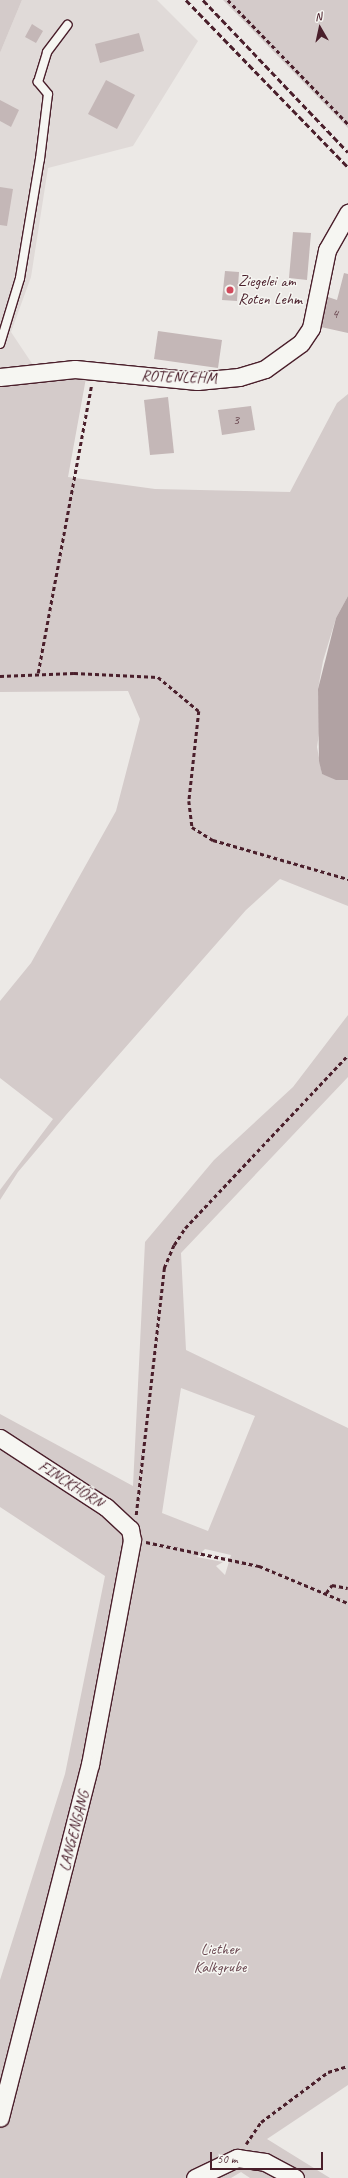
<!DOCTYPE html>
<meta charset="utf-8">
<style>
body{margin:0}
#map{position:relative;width:348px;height:2178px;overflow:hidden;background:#ece9e6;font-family:Caveat,sans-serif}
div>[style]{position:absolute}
.built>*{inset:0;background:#e0dad8}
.green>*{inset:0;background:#d4cbca}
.water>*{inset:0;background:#b1a2a3}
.building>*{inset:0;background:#c4b7b7}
.path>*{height:2.5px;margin-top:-1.25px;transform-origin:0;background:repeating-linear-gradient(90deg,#4a1f2b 0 4px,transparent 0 7px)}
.roads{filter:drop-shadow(1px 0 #4a1f2b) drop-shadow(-1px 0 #4a1f2b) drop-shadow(0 1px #4a1f2b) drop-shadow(0 -1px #4a1f2b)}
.service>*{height:8px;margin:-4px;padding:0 4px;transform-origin:4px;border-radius:4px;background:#f6f6f2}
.minor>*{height:17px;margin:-8.5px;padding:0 8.5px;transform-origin:8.5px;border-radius:8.5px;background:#f6f6f2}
.rail>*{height:3px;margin-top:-1.5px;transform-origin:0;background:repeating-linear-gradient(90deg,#4a1f2b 0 6px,transparent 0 9px)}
.dots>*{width:11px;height:11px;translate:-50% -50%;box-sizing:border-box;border:2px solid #f6f6f2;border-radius:50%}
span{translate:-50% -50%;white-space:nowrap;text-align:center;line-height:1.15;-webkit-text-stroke:3px #f6f6f2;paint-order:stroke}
.number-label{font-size:14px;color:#68454e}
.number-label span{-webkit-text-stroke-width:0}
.poi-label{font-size:16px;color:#4a1f2b}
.left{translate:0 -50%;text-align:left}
.street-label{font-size:16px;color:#4a1f2b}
.park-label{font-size:16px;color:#6c4a53}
.north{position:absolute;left:300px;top:8px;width:40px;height:40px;-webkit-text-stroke:3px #f6f6f2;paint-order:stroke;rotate:351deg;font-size:11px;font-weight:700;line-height:16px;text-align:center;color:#4a1f2b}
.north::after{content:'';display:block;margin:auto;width:14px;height:18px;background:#4a1f2b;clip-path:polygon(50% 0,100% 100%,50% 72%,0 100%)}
.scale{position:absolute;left:210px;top:2152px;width:113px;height:18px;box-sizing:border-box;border:2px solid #4a1f2b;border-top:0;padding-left:5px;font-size:12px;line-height:14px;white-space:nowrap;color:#4a1f2b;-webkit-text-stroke:3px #f6f6f2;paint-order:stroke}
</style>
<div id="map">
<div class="built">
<i style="clip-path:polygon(22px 0,157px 0,198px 41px,133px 146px,48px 168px,31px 277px,11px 332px,33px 365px,0 371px,0 53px)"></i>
</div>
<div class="green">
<i style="clip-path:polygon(0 0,22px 0,0 53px)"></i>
<i style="clip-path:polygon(223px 0,348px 0,348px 128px)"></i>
<i style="clip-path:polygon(86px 378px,68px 477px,155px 489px,290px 492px,337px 403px,348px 394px,348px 596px,336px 618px,323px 661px,318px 689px,320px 726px,317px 747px,322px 774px,348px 780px,348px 906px,280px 879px,246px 910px,66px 1115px,18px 1172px,0 1200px,0 1190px,53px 1119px,0 1078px,0 1001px,31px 963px,116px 811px,140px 719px,128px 691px,0 692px,0 387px,41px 380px)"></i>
<i style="clip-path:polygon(evenodd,348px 1015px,348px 1077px,181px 1253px,186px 1350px,348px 1428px,348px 2085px,267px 2139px,330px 2178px,250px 2178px,241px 2172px,231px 2178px,0 2178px,0 1980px,65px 1774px,105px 1576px,0 1507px,0 1414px,133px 1486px,145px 1242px,214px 1160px,293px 1087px,348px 1015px,181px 1388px,255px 1416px,208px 1531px,162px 1513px,181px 1388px,348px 1015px,205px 1549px,231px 1555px,225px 1575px,216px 1566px,223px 1562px,197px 1557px,205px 1549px)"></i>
</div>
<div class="water">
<i style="clip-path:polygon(348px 596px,348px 780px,336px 780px,322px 774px,319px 761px,318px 689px,336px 618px)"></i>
</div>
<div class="building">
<i style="clip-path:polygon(32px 24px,43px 31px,36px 43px,25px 37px)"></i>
<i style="clip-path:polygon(139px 33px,144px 51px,100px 63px,95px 44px)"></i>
<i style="clip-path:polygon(106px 80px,135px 95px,117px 129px,88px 114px)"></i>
<i style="clip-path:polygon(0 100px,19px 110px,11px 127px,0 121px)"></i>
<i style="clip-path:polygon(0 187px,13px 189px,7px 226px,0 225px)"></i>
<i style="clip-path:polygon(293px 232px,311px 233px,307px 280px,289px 278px)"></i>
<i style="clip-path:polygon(225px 271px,239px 272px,237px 301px,222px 300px)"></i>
<i style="clip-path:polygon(344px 273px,348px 274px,348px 333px,321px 327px,328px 297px,337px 300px)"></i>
<i style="clip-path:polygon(158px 331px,222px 340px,218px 368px,154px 359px)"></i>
<i style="clip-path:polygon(168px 397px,174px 453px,150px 455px,144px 400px)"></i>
<i style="clip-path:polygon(251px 406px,255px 430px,222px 435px,218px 410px)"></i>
</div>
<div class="path">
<i style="left:228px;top:0;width:173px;rotate:45.9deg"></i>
<i style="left:38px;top:673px;width:292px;rotate:-79.5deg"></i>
<i style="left:0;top:676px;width:74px;rotate:-2.3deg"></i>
<i style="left:74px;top:673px;width:84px;rotate:2.7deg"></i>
<i style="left:158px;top:677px;width:53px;rotate:39.7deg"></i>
<i style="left:199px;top:711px;width:91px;rotate:96.3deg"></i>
<i style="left:189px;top:801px;width:26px;rotate:83deg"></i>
<i style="left:192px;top:827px;width:25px;rotate:32deg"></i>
<i style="left:213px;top:840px;width:141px;rotate:16.1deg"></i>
<i style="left:136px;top:1515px;width:249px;rotate:-83.5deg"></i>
<i style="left:164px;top:1268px;width:25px;rotate:-67deg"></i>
<i style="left:174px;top:1245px;width:20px;rotate:-57deg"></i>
<i style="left:185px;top:1228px;width:238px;rotate:-46.7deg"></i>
<i style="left:146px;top:1542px;width:116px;rotate:12deg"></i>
<i style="left:259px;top:1566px;width:96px;rotate:22.6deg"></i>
<i style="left:326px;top:1593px;width:10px;rotate:-53deg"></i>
<i style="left:332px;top:1585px;width:16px;rotate:11deg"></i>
<i style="left:246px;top:2144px;width:27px;rotate:-56deg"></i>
<i style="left:261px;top:2122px;width:84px;rotate:-36.7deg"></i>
<i style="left:328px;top:2072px;width:21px;rotate:-17deg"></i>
</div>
<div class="roads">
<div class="service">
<i style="left:0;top:344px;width:69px;rotate:-73.1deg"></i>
<i style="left:20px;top:278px;width:121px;rotate:-80.5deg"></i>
<i style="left:40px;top:159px;width:65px;rotate:-83deg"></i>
<i style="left:48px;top:94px;width:16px;rotate:-130deg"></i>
<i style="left:38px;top:82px;width:31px;rotate:-73deg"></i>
<i style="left:47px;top:52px;width:34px;rotate:-53deg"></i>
</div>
<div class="minor">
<i style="left:0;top:377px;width:75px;rotate:-6.1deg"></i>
<i style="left:75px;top:369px;width:123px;rotate:5.6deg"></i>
<i style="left:197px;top:381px;width:42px;rotate:-5.4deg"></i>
<i style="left:239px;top:377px;width:27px;rotate:-17deg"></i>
<i style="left:265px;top:369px;width:44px;rotate:-35.8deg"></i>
<i style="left:301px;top:343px;width:18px;rotate:-56deg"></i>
<i style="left:311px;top:328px;width:80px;rotate:-78.4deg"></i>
<i style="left:327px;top:250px;width:43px;rotate:-60.4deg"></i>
<i style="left:0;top:1438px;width:126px;rotate:33.1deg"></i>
<i style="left:106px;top:1507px;width:33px;rotate:43deg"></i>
<i style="left:130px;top:1529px;width:11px;rotate:80deg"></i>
<i style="left:132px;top:1540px;width:228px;rotate:100.6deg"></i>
<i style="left:90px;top:1764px;width:365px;rotate:104.3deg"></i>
<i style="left:195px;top:2178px;width:47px;rotate:-25.5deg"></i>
<i style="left:237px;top:2158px;width:28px;rotate:8deg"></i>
<i style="left:265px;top:2162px;width:34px;rotate:28deg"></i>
</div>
</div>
<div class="rail">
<i style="left:186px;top:0;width:233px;rotate:45.9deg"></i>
<i style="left:203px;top:0;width:210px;rotate:46.4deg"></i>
</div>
<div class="dots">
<i style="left:230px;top:290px;background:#d1495b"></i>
</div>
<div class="number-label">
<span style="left:335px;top:314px">4</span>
<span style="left:236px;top:420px">3</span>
</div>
<div class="poi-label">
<span class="left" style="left:238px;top:290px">Ziegelei am<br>Roten Lehm</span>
</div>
<div class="street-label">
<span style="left:179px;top:377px;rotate:2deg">ROTENLEHM</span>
<span style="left:71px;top:1484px;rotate:33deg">FINCKHÖRN</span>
<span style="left:74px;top:1831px;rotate:-76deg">LANGENGANG</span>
</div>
<div class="park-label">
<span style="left:220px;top:1958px">Liether<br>Kalkgrube</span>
</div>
<div class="north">N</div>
<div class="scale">50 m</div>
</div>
